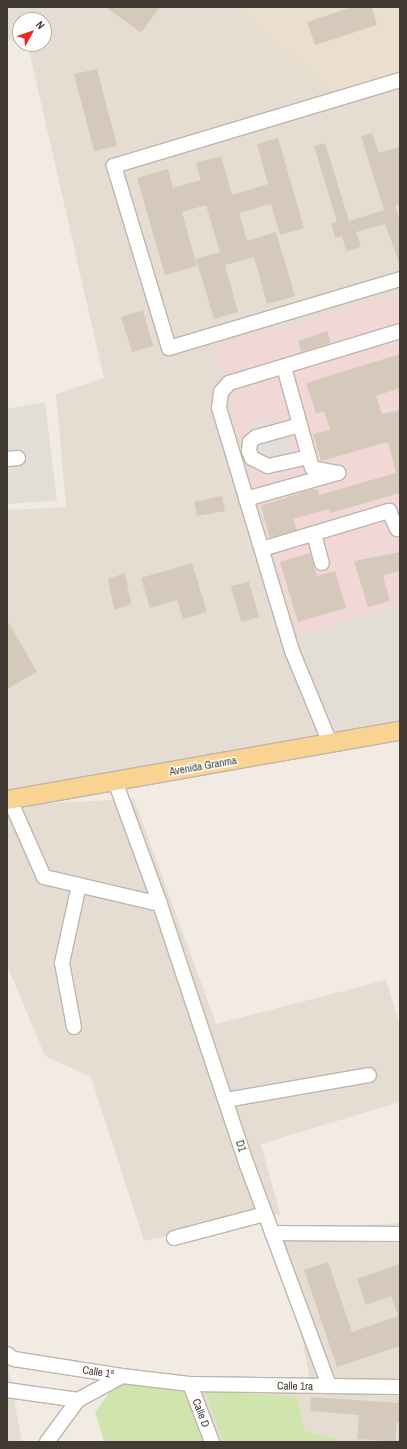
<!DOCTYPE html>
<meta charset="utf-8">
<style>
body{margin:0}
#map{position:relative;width:407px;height:1449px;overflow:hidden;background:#f1ebe3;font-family:"Archivo Narrow",sans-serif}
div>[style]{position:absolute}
.residential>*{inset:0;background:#e5ddd1}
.industrial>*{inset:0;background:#e3ddd8}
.education>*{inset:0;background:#eadfcd}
.medical>*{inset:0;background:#f1d8d6}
.green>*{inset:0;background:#d0e4ad}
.parking>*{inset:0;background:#e1dedc}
.building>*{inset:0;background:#d5c9bc}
.roads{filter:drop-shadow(1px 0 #bfb5a9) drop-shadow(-1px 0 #bfb5a9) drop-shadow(0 1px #bfb5a9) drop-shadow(0 -1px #bfb5a9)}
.minor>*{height:14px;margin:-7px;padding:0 7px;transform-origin:7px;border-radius:7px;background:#fff}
.major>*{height:18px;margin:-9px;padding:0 9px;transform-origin:9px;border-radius:9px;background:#fad393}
span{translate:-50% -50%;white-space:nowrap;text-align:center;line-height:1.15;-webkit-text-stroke:3px #fff;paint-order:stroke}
.street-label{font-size:11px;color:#423b34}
.frame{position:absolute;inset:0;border:8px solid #423b34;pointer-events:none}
.north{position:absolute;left:12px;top:12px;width:40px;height:40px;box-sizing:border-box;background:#fff;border:1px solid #b3b1ae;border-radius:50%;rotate:50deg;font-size:11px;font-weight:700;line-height:16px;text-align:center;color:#423b34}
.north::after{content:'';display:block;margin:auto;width:14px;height:18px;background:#f1261a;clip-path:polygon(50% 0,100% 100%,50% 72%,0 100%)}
</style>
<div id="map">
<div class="residential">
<i style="clip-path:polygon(7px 7px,400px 7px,400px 730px,7px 800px,7px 510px,66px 507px,56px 394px,104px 378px,28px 46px,22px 44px,44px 44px,44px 20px,20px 20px,20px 43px,7px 39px)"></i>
<i style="clip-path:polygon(134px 799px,216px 1024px,386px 980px,400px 1026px,400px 1102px,261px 1144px,280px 1214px,144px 1241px,91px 1077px,45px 1056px,7px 965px,7px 815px,37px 804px)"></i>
<i style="clip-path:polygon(400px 1223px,400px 1442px,213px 1442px,190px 1384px,310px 1379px,281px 1230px)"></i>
<i style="clip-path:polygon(7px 1361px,22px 1442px,7px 1442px)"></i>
</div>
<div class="industrial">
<i style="clip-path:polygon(45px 402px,57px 501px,7px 504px,7px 409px)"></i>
<i style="clip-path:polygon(400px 606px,400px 715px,337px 726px,298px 635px)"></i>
</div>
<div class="education">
<i style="clip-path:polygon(232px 7px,400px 7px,400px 77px,335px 94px)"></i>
</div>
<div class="medical">
<i style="clip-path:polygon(400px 293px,400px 606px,298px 635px,213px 347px)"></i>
</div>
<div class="green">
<i style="clip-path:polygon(122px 1376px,190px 1384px,212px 1442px,104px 1442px,95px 1412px)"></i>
<i style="clip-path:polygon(205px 1390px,297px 1397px,305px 1431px,337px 1439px,337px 1442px,223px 1442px)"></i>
</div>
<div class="parking">
<i style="clip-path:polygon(275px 417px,289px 436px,292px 451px,289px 471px,263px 477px,250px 423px)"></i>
</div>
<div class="building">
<i style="clip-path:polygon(106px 7px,160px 7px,141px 33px)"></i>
<i style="clip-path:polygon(352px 7px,372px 7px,377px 25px,315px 45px,307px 22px)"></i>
<i style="clip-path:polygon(97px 69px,117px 146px,94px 151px,74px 74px)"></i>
<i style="clip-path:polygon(372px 133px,379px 153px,400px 147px,400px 205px,395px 205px,400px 223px,400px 265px,385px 224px,356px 232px,361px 247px,346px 251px,342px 236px,335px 238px,331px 223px,337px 222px,314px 146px,325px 143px,349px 221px,384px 210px,361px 136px)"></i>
<i style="clip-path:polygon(278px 138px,304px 228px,280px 235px,271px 204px,239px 213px,247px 241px,276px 232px,295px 296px,267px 304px,254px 257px,225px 265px,238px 312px,214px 319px,196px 259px,220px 252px,206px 205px,182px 212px,197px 266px,165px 275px,137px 178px,168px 169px,173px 188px,201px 180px,196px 163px,221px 156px,232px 195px,268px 184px,257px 144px)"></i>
<i style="clip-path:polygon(143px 310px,153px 346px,132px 352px,121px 317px)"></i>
<i style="clip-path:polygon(327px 331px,331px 343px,301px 352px,298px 341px)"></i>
<i style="clip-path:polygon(400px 354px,400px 388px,376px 396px,382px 414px,400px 410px,400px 493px,330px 513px,329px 509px,293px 519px,297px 530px,270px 538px,261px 506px,312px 489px,318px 490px,319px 495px,396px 473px,388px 442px,321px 461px,313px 434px,330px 430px,324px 411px,316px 414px,306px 383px)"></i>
<i style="clip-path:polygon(222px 496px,225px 511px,197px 516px,194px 502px)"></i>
<i style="clip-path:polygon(400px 552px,400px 570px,383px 576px,390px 601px,368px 607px,354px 561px)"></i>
<i style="clip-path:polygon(310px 553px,317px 576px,335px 571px,346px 608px,298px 622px,280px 562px)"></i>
<i style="clip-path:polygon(192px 563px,207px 612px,183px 619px,177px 600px,150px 608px,141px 578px)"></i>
<i style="clip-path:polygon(125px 573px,131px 604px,114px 610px,108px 579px)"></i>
<i style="clip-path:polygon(249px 582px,259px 617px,241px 622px,231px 586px)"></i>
<i style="clip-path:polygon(7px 620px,37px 672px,7px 689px)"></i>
<i style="clip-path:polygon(328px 1262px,352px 1332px,398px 1316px,391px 1296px,366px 1305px,357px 1279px,400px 1264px,400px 1346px,337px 1367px,304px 1270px)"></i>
<i style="clip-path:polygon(311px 1397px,400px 1403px,400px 1422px,397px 1422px,395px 1442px,357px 1439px,359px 1415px,310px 1411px)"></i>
</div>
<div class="roads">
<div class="minor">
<i style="left:400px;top:80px;width:299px;rotate:163.3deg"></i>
<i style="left:114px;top:166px;width:190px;rotate:73.2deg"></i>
<i style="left:169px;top:348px;width:241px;rotate:-16.6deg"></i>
<i style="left:300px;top:425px;width:46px;rotate:164.7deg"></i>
<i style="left:256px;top:437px;width:8px;rotate:140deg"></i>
<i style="left:250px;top:442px;width:9px;rotate:96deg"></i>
<i style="left:249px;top:451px;width:8px;rotate:67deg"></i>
<i style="left:252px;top:458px;width:18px;rotate:27deg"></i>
<i style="left:268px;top:466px;width:42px;rotate:-12.4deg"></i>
<i style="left:7px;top:459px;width:11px;rotate:-5deg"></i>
<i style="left:246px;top:499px;width:96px;rotate:-15.8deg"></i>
<i style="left:338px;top:473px;width:26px;rotate:-169deg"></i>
<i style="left:312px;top:468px;width:105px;rotate:-105.5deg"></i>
<i style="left:314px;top:534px;width:30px;rotate:75deg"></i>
<i style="left:262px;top:549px;width:133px;rotate:-16.7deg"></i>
<i style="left:389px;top:511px;width:20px;rotate:66deg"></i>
<i style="left:330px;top:743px;width:100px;rotate:-112.4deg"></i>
<i style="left:292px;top:651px;width:254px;rotate:-106.7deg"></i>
<i style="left:219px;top:408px;width:16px;rotate:-83deg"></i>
<i style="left:221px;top:392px;width:12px;rotate:-48deg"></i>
<i style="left:229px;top:383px;width:179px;rotate:-16.9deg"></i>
<i style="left:115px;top:781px;width:131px;rotate:69.9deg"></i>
<i style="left:160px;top:904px;width:275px;rotate:71.6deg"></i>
<i style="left:247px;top:1165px;width:236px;rotate:69.6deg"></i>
<i style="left:10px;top:800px;width:84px;rotate:66.2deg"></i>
<i style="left:44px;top:877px;width:119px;rotate:13.1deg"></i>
<i style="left:74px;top:1027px;width:65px;rotate:-100.6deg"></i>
<i style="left:62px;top:963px;width:80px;rotate:-77.7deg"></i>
<i style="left:226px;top:1100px;width:145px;rotate:-9.9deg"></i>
<i style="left:272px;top:1233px;width:128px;rotate:0.4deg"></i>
<i style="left:174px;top:1238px;width:94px;rotate:-14.8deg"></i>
<i style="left:7px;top:1354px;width:9px;rotate:36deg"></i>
<i style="left:14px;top:1359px;width:109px;rotate:8.9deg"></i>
<i style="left:122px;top:1376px;width:68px;rotate:6.7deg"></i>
<i style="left:190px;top:1384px;width:210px;rotate:0.8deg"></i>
<i style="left:190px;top:1384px;width:62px;rotate:69.2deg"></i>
<i style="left:7px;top:1390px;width:72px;rotate:8deg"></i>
<i style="left:47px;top:1442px;width:52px;rotate:-53.6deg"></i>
<i style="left:78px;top:1400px;width:50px;rotate:-28.6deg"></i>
</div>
<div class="major">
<i style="left:7px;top:800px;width:399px;rotate:-10deg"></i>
</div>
</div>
<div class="street-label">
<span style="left:203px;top:766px;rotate:-10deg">Avenida Granma</span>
<span style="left:241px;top:1146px;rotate:72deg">D1</span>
<span style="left:98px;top:1372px;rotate:9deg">Calle 1ª</span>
<span style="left:295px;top:1386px;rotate:1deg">Calle 1ra</span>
<span style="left:201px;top:1413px;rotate:69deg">Calle D</span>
</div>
<div class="frame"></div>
<div class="north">N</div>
</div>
